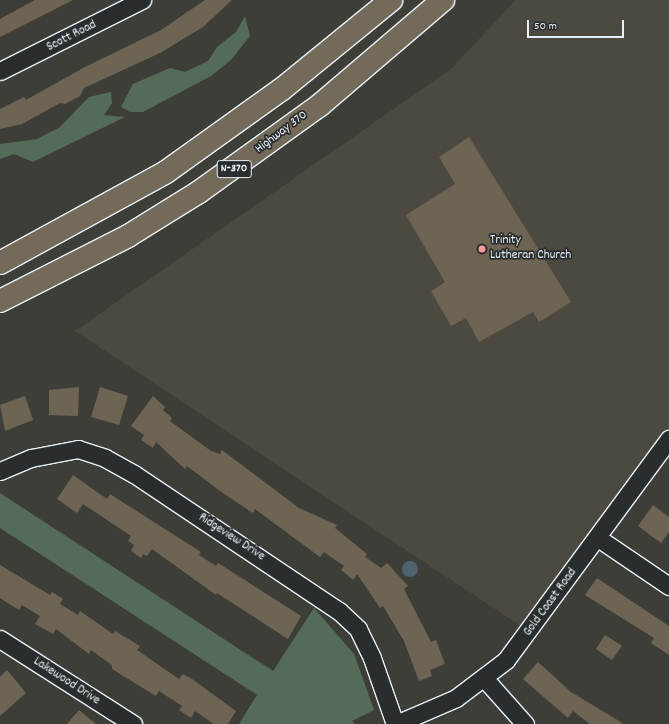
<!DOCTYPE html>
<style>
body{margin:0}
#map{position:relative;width:669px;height:724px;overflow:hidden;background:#3e3e39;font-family:Dekko,sans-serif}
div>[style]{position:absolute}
.built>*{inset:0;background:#4c4941}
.green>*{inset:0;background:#546b58}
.water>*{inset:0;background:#4c6370}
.round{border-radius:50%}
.building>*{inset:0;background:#6e6454}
.roads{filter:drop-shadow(1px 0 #e8f1f8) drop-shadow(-1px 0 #e8f1f8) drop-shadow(0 1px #e8f1f8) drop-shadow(0 -1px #e8f1f8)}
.minor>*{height:17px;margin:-8.5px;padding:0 8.5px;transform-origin:8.5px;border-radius:8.5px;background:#2a2d2e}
.highway>*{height:22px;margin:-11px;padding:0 11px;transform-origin:11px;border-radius:11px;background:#746a5a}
.dots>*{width:11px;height:11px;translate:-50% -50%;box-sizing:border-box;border:2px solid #2a2d2e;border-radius:50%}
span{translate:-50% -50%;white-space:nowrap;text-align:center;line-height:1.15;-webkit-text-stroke:3.5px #2a2d2e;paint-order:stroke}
.shield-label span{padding:1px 3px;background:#2a2d2e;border:1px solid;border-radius:3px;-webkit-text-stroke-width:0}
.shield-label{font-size:12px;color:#e8f1f8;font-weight:700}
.street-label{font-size:13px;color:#e8f1f8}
.poi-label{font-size:13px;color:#e8f1f8}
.left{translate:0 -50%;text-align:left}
.scale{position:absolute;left:527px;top:20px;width:97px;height:18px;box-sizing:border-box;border:2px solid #e8f1f8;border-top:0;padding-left:5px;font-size:12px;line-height:14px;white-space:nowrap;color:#e8f1f8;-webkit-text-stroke:3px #2a2d2e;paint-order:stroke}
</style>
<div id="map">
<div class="built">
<i style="clip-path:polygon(516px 0,669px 0,669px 439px,530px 632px,75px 331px,451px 69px)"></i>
</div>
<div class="green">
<i style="clip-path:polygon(245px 16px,250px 36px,231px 60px,211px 76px,143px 112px,130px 112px,121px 107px,133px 84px,170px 68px,185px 72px,208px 61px,217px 47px,236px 32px)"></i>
<i style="clip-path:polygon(111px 92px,112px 103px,104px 115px,125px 117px,33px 162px,14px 154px,0 159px,0 144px,37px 139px,60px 127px,89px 97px)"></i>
<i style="clip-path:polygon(0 493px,273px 671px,314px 608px,354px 654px,374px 710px,352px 721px,355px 724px,239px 724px,257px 695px,0 528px)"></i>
</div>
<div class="water">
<i class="round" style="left:402px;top:561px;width:16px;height:16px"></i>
</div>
<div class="building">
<i style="clip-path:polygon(35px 0,73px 0,0 37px,0 19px)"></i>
<i style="clip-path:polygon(205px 0,232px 0,203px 27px,160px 53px,84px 88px,80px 96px,65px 104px,60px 103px,22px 124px,0 129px,0 109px,24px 97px,26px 100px,85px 67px,161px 30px)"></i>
<i style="clip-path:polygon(469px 137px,571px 302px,539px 322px,533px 312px,479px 342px,466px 318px,451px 326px,431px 291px,445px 282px,406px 215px,455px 184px,439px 157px)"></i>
<i style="clip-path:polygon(79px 387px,78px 416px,49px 415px,49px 390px)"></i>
<i style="clip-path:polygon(100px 387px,128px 396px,119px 425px,91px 417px)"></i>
<i style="clip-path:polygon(25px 396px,33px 420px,5px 431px,0 405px)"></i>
<i style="clip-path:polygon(153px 396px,165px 407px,163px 410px,172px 418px,170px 421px,211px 451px,220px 454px,222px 450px,299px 508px,337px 525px,335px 528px,367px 554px,365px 557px,381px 568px,387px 563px,408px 586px,404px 589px,431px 642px,436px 640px,445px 664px,430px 670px,432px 676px,419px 681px,404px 641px,383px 606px,380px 608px,357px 574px,353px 580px,341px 570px,344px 566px,324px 552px,320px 557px,255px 509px,253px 513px,220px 491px,187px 466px,185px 469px,156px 442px,153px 448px,141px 440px,144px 435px,131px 426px)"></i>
<i style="clip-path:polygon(73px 475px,107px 499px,110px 494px,201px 552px,199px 555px,216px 566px,218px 563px,301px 616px,288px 639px,217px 593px,216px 595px,152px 549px,147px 556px,143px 554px,141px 558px,131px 551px,134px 545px,128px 541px,131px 536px,83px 504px,77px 513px,57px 499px)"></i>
<i style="clip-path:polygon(653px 505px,669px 517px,669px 532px,661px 543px,638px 526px)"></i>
<i style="clip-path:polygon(0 565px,50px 595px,52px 592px,63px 599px,60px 604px,78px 615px,80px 611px,113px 634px,115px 631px,140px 646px,137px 650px,179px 679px,183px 674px,192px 679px,236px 711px,228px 724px,214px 724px,195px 711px,191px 718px,179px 710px,182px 706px,159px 691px,156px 696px,138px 685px,112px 669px,112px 665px,91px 650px,89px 654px,56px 629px,53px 634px,35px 624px,40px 616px,22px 605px,19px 610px,0 598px)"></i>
<i style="clip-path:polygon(597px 578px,669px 626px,669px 655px,651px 643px,654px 638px,585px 595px)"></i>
<i style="clip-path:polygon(605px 635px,622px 646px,612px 660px,596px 649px)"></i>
<i style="clip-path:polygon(538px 662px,571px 692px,624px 724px,590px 724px,573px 711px,568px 718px,523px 679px)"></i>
<i style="clip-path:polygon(7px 670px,26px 693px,0 716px,0 677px)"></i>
<i style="clip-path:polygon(79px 710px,96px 724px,67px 724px)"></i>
</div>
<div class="roads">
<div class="minor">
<i style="left:0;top:71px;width:159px;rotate:-26.6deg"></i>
<i style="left:0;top:471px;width:34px;rotate:-23deg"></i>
<i style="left:31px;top:458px;width:48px;rotate:-10.8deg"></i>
<i style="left:78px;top:449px;width:28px;rotate:18deg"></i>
<i style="left:105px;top:458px;width:33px;rotate:29deg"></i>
<i style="left:134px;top:474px;width:247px;rotate:33.8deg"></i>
<i style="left:339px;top:611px;width:26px;rotate:43deg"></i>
<i style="left:358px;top:629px;width:32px;rotate:64deg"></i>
<i style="left:372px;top:658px;width:70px;rotate:70.8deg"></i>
<i style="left:598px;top:538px;width:86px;rotate:34.1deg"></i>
<i style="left:0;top:639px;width:158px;rotate:32.6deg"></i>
<i style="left:484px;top:678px;width:62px;rotate:48.3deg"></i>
<i style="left:396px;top:724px;width:65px;rotate:-23.4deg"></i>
<i style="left:456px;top:698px;width:63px;rotate:-37.2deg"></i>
<i style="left:506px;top:660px;width:275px;rotate:-53.6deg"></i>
</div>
<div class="highway">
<i style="left:0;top:263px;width:189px;rotate:-28.7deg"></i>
<i style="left:166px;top:172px;width:143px;rotate:-35.6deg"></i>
<i style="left:282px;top:89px;width:141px;rotate:-39.2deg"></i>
<i style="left:0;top:301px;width:144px;rotate:-26.9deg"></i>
<i style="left:128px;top:236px;width:84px;rotate:-31.8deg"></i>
<i style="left:199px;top:192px;width:149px;rotate:-35.7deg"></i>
<i style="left:320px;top:105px;width:162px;rotate:-40.5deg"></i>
</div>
</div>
<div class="dots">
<i style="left:482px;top:249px;background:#ff9aa2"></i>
</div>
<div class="shield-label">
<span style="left:234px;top:169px">N-370</span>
</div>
<div class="street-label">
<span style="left:72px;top:37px;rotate:-27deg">Scott Road</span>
<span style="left:282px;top:133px;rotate:-37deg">Highway 370</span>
<span style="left:231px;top:538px;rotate:33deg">Ridgeview Drive</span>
<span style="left:551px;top:603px;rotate:-54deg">Gold Coast Road</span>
<span style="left:66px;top:682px;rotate:33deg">Lakewood Drive</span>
</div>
<div class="poi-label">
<span class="left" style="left:490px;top:249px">Trinity<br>Lutheran Church</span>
</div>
<div class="scale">50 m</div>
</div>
